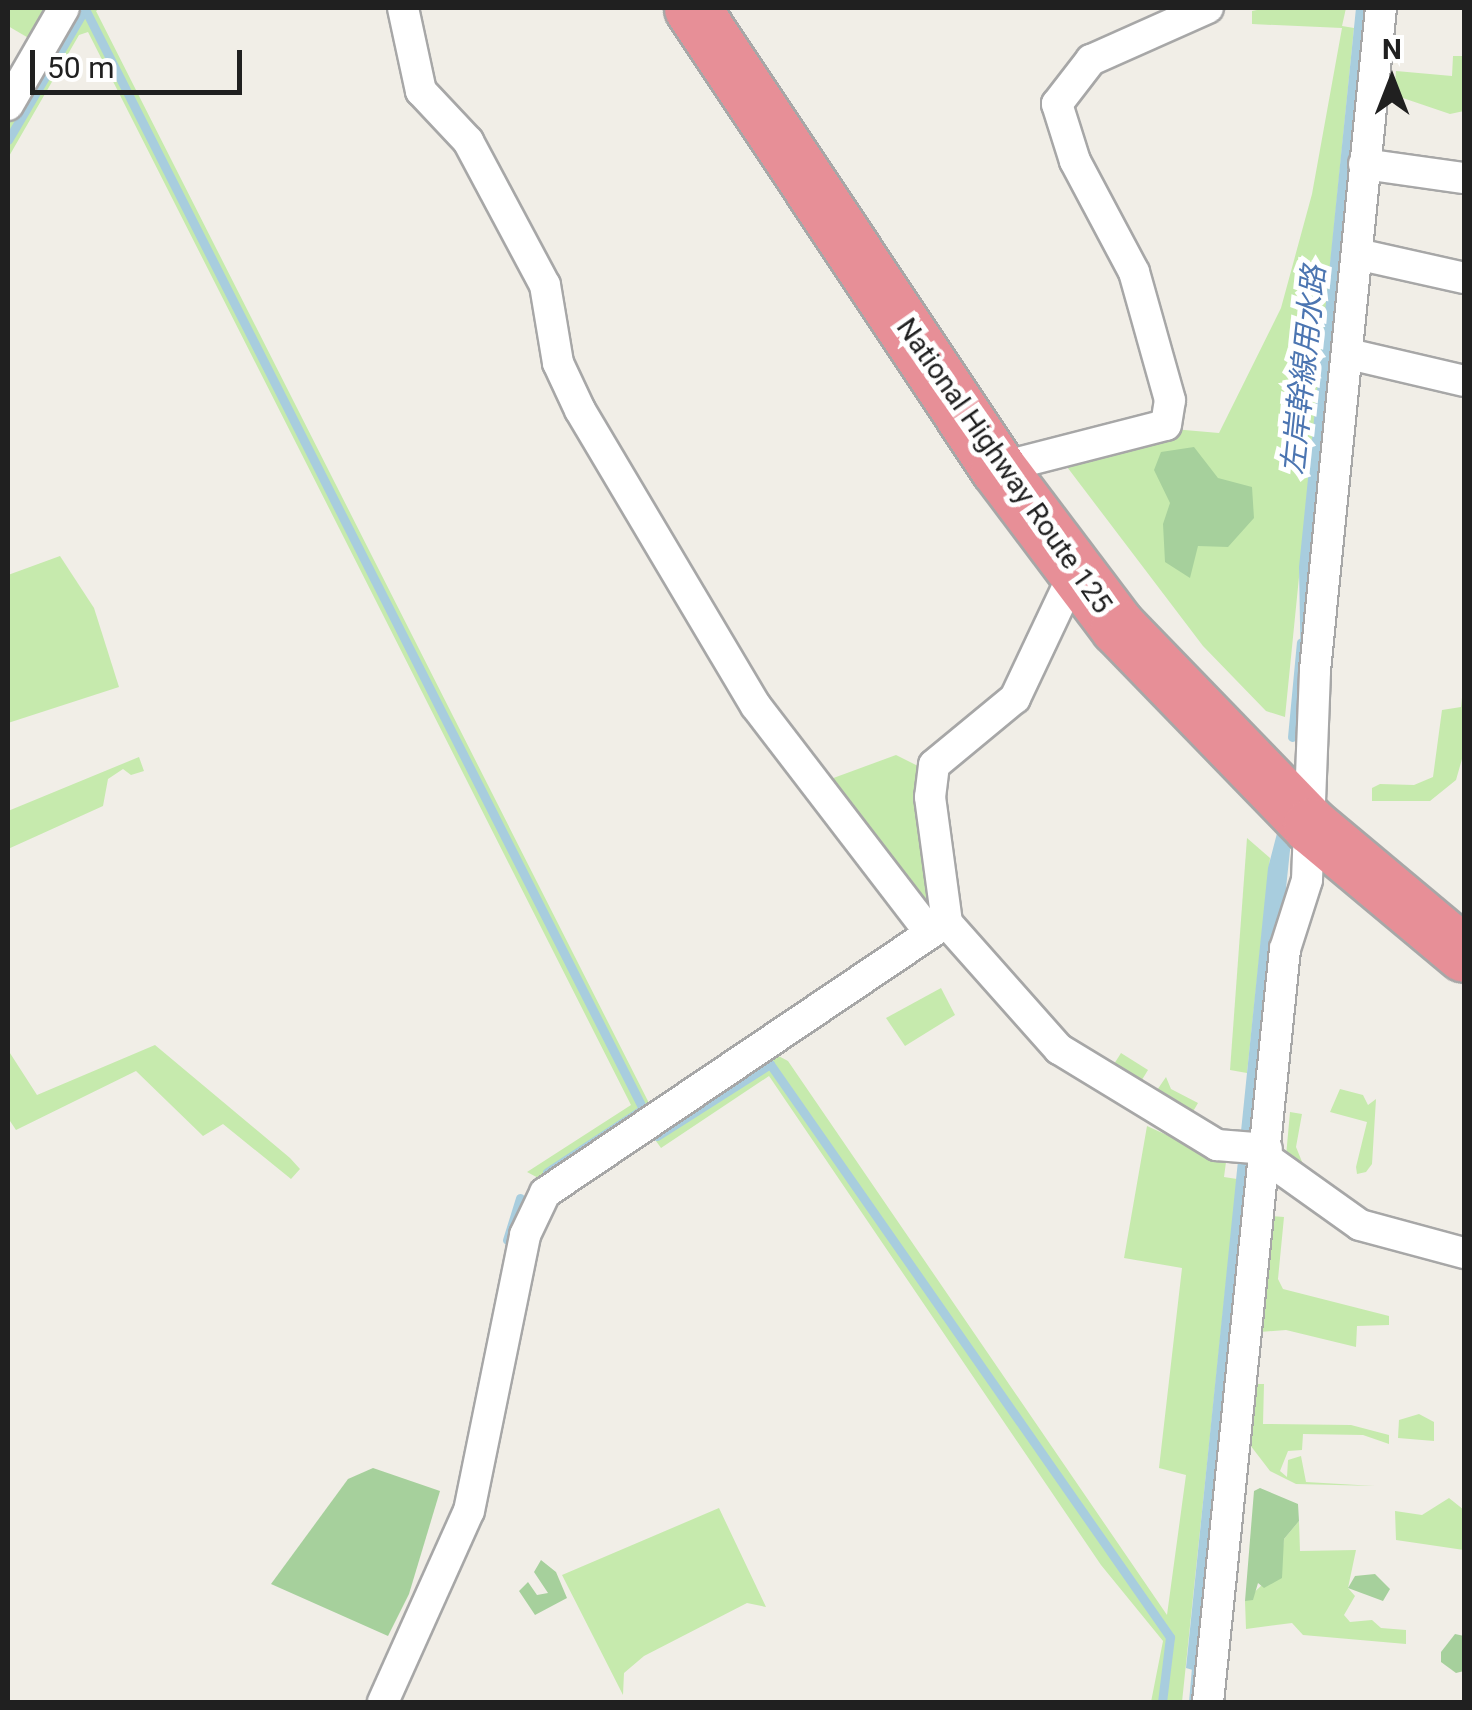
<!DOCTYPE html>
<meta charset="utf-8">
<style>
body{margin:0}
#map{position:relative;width:1472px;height:1710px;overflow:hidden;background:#f1eee7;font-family:Roboto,"Noto Sans JP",sans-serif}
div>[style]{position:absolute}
.grass>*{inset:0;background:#c6eaad}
.forest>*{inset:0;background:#a6d09c}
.water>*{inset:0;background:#a8cdde}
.stream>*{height:9px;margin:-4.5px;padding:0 4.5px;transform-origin:4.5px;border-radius:4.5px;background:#a8cdde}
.roads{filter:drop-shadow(2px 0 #a7a7a7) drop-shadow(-2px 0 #a7a7a7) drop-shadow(0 2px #a7a7a7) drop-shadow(0 -2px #a7a7a7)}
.street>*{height:30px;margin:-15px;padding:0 15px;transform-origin:15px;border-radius:15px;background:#fff}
.highway>*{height:55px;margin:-27.5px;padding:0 27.5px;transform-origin:27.5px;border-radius:27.5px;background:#e78f97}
span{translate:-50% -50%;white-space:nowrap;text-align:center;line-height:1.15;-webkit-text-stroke:10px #fff;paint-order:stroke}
.street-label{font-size:28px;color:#202020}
.water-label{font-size:30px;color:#4c75b1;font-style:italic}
.frame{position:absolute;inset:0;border:10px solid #202020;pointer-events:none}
.north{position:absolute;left:1342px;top:30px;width:100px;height:100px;-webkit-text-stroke:8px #fff;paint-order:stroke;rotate:0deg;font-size:28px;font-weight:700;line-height:40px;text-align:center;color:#202020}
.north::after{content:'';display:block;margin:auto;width:35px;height:45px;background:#202020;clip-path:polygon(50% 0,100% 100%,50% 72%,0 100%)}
.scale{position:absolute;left:30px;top:50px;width:212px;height:45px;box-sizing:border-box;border:5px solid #202020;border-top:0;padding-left:12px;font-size:30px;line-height:35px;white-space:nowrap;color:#202020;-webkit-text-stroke:8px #fff;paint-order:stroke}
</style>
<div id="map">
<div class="grass">
<i style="clip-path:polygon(8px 8px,57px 8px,37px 43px,8px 26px)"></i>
<i style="clip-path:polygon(73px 8px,100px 8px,96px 11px,652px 1109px,544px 1181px,527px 1172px,631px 1105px,88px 32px,79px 35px,8px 158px,8px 118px)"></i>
<i style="clip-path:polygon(1267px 8px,1346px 8px,1342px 26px,1354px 28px,1285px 717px,1266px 711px,1203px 646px,1061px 459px,1100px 448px,1138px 450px,1152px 435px,1173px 429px,1219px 433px,1281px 308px,1312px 194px,1342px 28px,1252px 24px,1252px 11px)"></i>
<i style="clip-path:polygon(1453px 56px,1464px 56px,1464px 111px,1450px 114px,1394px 95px,1396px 71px,1452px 76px)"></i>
<i style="clip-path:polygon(60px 556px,94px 608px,119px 687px,8px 723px,8px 575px)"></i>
<i style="clip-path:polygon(1464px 678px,1464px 752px,1456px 780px,1430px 801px,1372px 801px,1372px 788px,1380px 784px,1414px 785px,1433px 777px,1442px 710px,1461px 707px)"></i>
<i style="clip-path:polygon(896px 755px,922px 768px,932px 912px,828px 780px)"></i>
<i style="clip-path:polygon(139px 757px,144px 771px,131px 775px,123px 769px,108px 779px,103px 806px,8px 849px,8px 811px)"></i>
<i style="clip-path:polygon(1247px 838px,1270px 858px,1247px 1073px,1230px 1070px)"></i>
<i style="clip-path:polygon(941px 988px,955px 1015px,905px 1046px,886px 1018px)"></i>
<i style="clip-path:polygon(155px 1045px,290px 1158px,300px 1169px,291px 1179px,223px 1124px,203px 1136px,136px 1071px,16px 1130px,8px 1118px,8px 1050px,37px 1095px)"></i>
<i style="clip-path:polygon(771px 1052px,788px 1061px,1167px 1615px,1186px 1475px,1159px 1468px,1182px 1268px,1124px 1258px,1147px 1126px,1226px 1162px,1224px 1177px,1237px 1179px,1182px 1702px,1151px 1702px,1163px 1641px,1101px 1565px,769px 1076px,661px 1148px,651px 1134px)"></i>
<i style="clip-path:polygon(1121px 1053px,1148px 1070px,1140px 1083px,1109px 1072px)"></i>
<i style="clip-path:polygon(1166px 1077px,1171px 1089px,1198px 1103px,1191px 1115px,1153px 1096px)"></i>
<i style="clip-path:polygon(1340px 1089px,1363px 1095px,1368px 1105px,1376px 1099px,1372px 1164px,1366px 1172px,1357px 1174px,1356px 1167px,1367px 1122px,1330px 1112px)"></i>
<i style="clip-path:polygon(1290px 1112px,1302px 1114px,1296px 1147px,1307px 1174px,1285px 1167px)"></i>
<i style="clip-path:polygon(1271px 1216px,1284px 1217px,1278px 1279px,1283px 1289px,1389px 1316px,1389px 1325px,1357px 1326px,1356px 1347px,1286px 1330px,1260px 1332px)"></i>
<i style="clip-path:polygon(1253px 1384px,1264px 1384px,1263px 1424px,1351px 1425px,1389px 1435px,1389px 1444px,1363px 1435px,1303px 1434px,1302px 1450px,1288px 1451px,1280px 1471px,1287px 1477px,1288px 1460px,1301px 1456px,1306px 1482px,1375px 1486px,1296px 1484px,1270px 1471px,1247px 1441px)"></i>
<i style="clip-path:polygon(1419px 1414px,1434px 1422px,1434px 1441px,1398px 1438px,1399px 1420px)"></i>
<i style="clip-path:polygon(1449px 1498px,1464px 1510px,1464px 1550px,1396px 1540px,1395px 1511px,1422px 1515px)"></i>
<i style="clip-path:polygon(719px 1508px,766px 1607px,747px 1603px,644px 1656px,624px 1673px,623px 1695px,562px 1575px)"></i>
<i style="clip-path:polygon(1299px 1521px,1300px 1551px,1356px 1550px,1348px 1588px,1355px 1596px,1344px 1615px,1350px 1622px,1372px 1620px,1381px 1628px,1406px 1630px,1406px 1644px,1303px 1635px,1292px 1623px,1246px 1629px,1245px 1601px,1280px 1568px,1284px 1539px)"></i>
</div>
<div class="forest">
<i style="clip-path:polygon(1194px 447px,1218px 478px,1252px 487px,1254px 518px,1228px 547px,1198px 546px,1190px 578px,1165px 562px,1163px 524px,1170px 503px,1154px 470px,1161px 452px)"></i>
<i style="clip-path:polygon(373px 1468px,440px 1491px,409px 1594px,388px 1636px,271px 1584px,348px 1479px)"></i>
<i style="clip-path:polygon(1260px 1488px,1298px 1504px,1299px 1521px,1284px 1539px,1282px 1578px,1264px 1588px,1258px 1583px,1253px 1600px,1245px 1601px,1254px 1491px)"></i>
<i style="clip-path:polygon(541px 1560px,556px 1572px,567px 1598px,535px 1615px,519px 1591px,528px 1582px,537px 1595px,548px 1593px,534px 1572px)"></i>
<i style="clip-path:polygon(1375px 1574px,1390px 1589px,1383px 1601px,1348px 1588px,1355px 1576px)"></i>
<i style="clip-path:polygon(1455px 1634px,1464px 1636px,1464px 1671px,1456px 1673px,1441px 1662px,1441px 1652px)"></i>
</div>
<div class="water">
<i style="clip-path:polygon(1356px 8px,1375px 8px,1302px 737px,1203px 1673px,1186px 1668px,1268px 868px,1302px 737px,1299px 567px)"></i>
</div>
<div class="stream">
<i style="left:8px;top:140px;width:152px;rotate:-59.6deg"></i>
<i style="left:85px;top:9px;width:1233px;rotate:63.1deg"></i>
<i style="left:643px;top:1109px;width:115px;rotate:146.7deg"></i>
<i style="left:1292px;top:737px;width:95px;rotate:-84.6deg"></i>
<i style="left:657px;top:1136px;width:134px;rotate:-32.5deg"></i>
<i style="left:770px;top:1064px;width:699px;rotate:55.08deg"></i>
<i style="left:1170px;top:1637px;width:65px;rotate:97deg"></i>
<i style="left:507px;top:1240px;width:44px;rotate:-72.8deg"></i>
<i style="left:1193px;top:1702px;width:38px;rotate:-85deg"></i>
</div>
<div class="roads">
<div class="street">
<i style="left:403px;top:8px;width:85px;rotate:77.8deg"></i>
<i style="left:421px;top:91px;width:69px;rotate:46.8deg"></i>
<i style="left:468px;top:141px;width:163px;rotate:61.9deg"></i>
<i style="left:545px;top:285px;width:79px;rotate:80.5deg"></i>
<i style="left:558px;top:363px;width:52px;rotate:64.9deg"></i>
<i style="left:580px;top:410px;width:344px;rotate:59.3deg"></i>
<i style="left:756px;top:706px;width:286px;rotate:52.5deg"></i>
<i style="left:8px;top:105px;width:112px;rotate:-60deg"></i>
<i style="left:1364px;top:164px;width:101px;rotate:8deg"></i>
<i style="left:1357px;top:254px;width:110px;rotate:12.6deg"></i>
<i style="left:1349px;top:354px;width:118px;rotate:13.2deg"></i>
<i style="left:998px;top:468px;width:173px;rotate:-14.4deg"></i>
<i style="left:1166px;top:425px;width:25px;rotate:-81deg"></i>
<i style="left:1170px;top:400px;width:133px;rotate:-105.7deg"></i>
<i style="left:1134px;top:272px;width:126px;rotate:-118deg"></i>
<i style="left:1075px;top:161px;width:60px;rotate:-107.5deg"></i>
<i style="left:1057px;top:104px;width:56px;rotate:-52.3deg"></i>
<i style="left:1091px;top:60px;width:128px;rotate:-24deg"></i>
<i style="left:1076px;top:569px;width:143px;rotate:115.3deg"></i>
<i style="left:1015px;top:698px;width:105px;rotate:140.4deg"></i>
<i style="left:934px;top:765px;width:32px;rotate:97deg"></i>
<i style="left:930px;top:797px;width:127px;rotate:82.3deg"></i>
<i style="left:947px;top:923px;width:169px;rotate:48.4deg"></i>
<i style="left:1059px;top:1049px;width:185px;rotate:31.3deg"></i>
<i style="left:1217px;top:1145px;width:50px;rotate:4.6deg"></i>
<i style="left:1266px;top:1158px;width:115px;rotate:35.5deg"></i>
<i style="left:1360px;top:1225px;width:108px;rotate:15.1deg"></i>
<i style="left:383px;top:1702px;width:209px;rotate:-65.8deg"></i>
<i style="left:469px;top:1511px;width:282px;rotate:-78.5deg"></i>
<i style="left:525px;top:1235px;width:47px;rotate:-64.5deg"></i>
<i style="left:545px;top:1193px;width:483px;rotate:-34deg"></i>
<i style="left:1208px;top:1702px;width:757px;rotate:-84.16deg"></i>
<i style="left:1285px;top:949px;width:72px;rotate:-72.3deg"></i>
<i style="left:1307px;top:880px;width:210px;rotate:-87.8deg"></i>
<i style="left:1315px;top:670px;width:665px;rotate:-84.31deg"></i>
</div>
<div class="highway">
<i style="left:692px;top:8px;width:552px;rotate:56.37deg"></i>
<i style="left:998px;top:468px;width:199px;rotate:53deg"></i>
<i style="left:1118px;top:627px;width:277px;rotate:45.9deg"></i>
<i style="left:1311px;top:826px;width:199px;rotate:39.9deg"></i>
</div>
</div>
<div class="street-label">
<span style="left:1004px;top:466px;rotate:55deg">National Highway Route 125</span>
</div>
<div class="water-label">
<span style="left:1304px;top:370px;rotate:-84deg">左岸幹線用水路</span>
</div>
<div class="frame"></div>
<div class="north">N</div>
<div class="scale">50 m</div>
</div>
